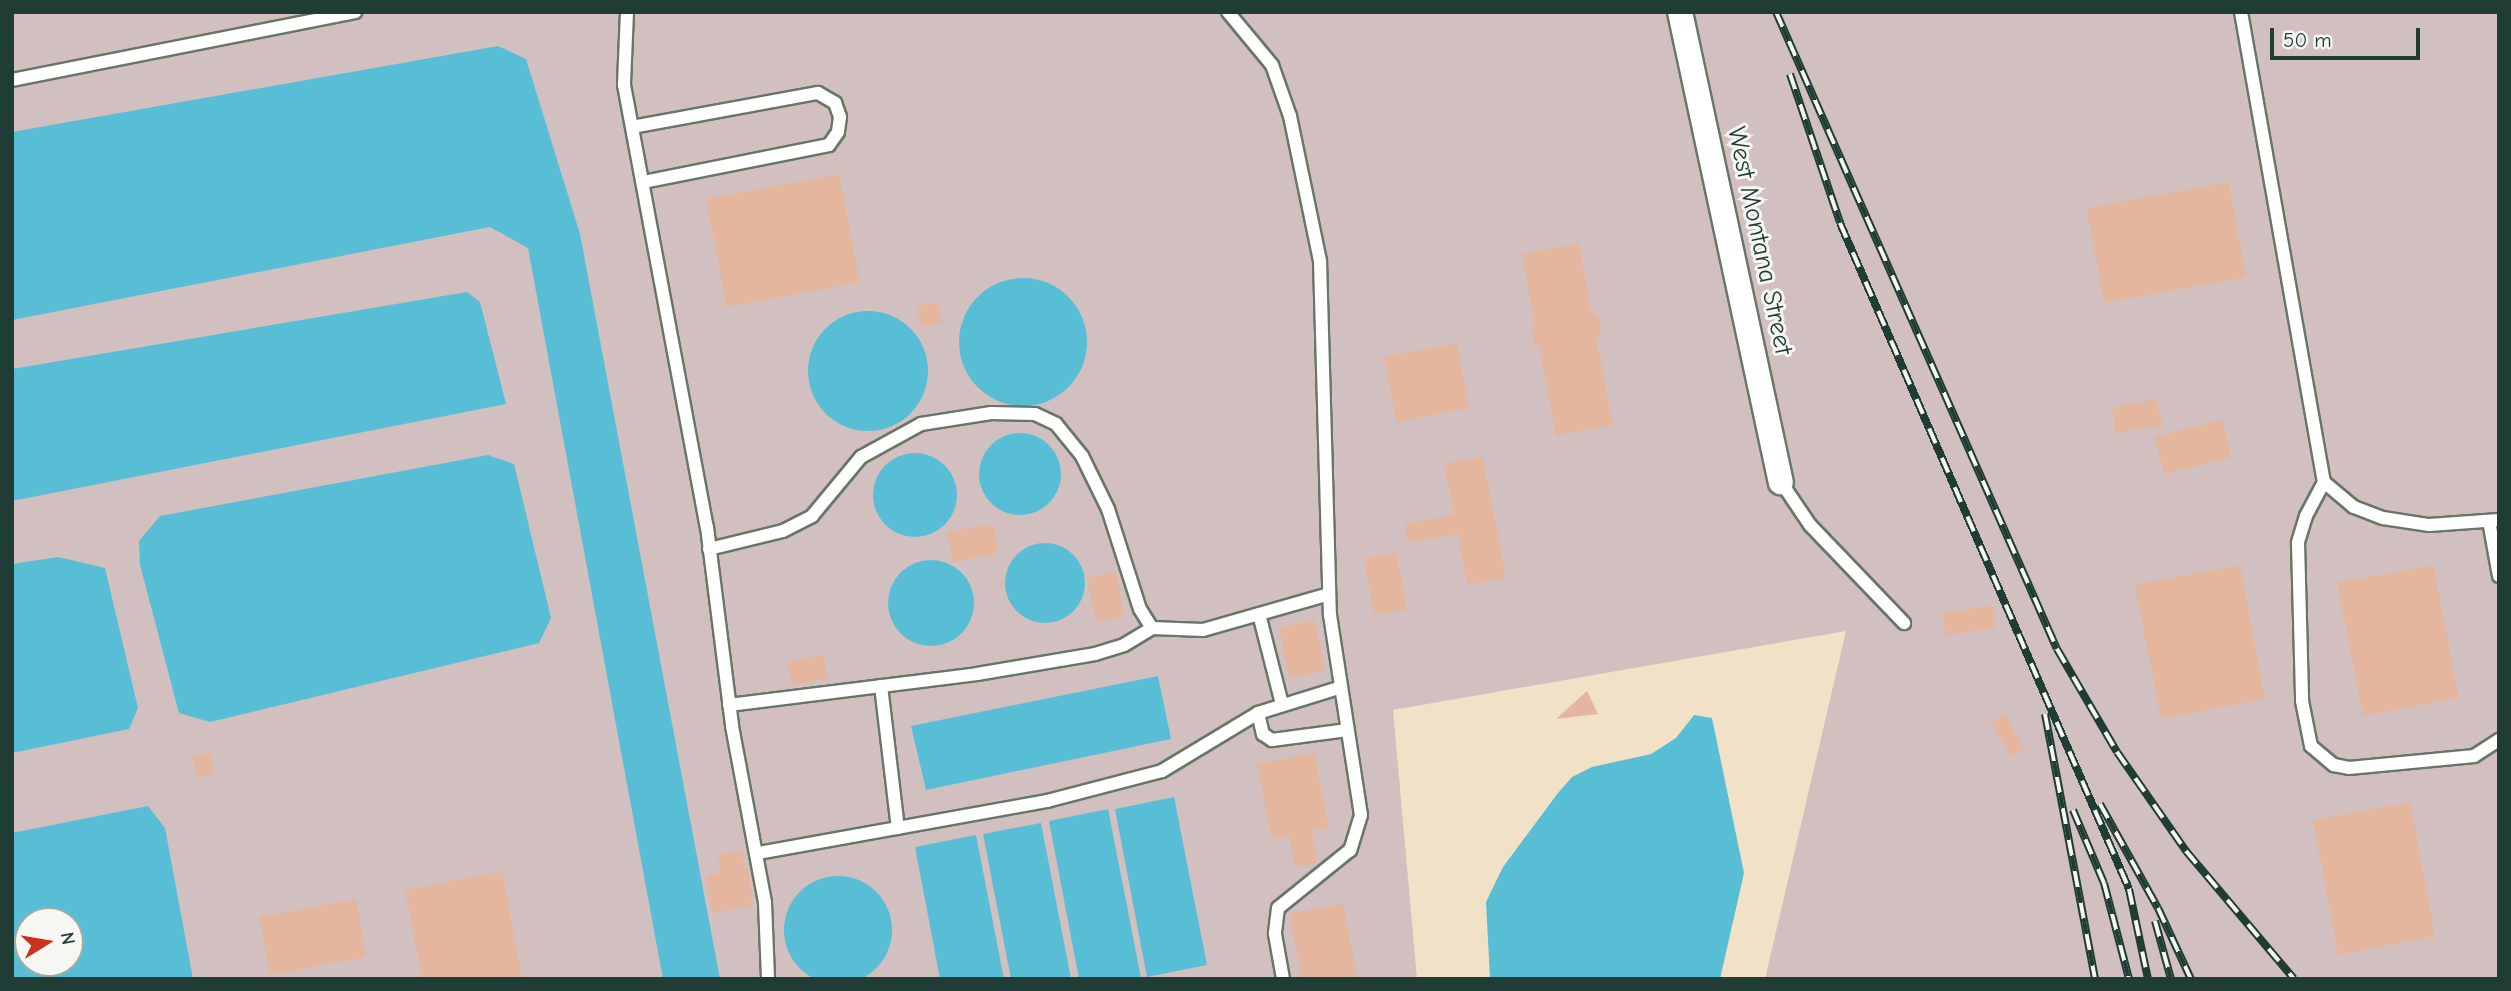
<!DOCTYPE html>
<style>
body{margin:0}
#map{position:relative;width:2511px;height:991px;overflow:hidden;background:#f1e1c6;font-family:"Comic Neue",sans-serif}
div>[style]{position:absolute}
.industrial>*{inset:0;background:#d2bfc0}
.water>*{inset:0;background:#58bed6}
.round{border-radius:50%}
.building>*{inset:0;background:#e5b69e}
.roads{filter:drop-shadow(2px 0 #687667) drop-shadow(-2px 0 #687667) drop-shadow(0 2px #687667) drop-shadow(0 -2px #687667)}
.lane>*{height:12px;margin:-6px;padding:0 6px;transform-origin:6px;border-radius:6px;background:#fff}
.street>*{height:24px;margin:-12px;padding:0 12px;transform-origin:12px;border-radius:12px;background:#fff}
.rail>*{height:8px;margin-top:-4px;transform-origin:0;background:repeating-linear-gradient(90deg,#f6f6f2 0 16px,#1f3d34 0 32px);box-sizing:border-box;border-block:2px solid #1f3d34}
span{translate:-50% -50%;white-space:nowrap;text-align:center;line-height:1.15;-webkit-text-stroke:6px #f6f6f2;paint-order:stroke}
.street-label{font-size:26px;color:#1f3d34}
.frame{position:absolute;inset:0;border:14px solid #1f3d34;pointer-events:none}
.north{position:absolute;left:14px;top:907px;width:70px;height:70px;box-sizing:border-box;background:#f6f6f2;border:2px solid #a0aca6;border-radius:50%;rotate:79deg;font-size:19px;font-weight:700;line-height:28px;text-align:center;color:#1f3d34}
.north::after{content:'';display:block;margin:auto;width:24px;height:32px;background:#c8321e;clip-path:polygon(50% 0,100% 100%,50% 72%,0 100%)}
.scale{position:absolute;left:2270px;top:28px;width:150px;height:32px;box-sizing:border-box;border:4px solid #1f3d34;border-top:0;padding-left:9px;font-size:21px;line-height:24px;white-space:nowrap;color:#1f3d34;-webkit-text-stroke:5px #f6f6f2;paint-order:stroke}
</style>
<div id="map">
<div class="industrial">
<i style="clip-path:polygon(evenodd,12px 12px,2499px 12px,2499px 979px,1765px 979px,1846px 631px,1393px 710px,1417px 979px,12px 979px,12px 12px,28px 921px,70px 921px,70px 963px,28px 963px,28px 921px)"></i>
</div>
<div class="water">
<i style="clip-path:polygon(498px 46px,526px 59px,580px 234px,720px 979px,663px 979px,528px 248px,490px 227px,12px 320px,12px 132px)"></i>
<i class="round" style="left:959px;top:278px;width:128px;height:128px"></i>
<i style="clip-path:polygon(467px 292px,480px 302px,506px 404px,12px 501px,12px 369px)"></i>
<i class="round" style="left:808px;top:311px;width:120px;height:120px"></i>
<i class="round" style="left:979px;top:433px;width:82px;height:82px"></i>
<i class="round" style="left:873px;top:453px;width:84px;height:84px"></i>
<i style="clip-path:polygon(488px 455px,514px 464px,551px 618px,539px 643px,210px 722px,179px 713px,140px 565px,139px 541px,160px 516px)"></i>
<i class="round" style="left:1005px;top:543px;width:80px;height:80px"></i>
<i style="clip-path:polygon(58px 557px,105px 568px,138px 708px,129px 729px,12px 753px,12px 564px)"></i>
<i class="round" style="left:888px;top:560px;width:86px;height:86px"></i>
<i style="clip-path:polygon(1158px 676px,1171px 739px,926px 790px,911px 726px)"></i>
<i style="clip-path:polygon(1694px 715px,1712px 718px,1744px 873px,1720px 979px,1490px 979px,1486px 902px,1503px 867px,1558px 793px,1572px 777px,1592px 767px,1651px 754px,1676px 738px)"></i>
<i style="clip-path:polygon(1174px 797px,1207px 965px,1147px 977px,1115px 809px)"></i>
<i style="clip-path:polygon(evenodd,148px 806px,165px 828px,193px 979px,12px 979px,12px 833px,148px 806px,28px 921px,70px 921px,70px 963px,28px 963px,28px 921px)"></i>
<i style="clip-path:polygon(1108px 809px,1141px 978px,1138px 979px,1079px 979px,1049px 821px)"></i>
<i style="clip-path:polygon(1041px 823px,1071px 979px,1011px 979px,983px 834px)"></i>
<i style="clip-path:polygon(976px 835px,1004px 979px,940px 979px,915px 847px)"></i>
<i class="round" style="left:784px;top:876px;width:108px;height:108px"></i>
</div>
<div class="building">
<i style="clip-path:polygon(839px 174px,860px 282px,727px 307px,706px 199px)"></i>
<i style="clip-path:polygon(2229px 182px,2246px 277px,2104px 303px,2087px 208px)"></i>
<i style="clip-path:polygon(1579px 243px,1592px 315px,1597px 314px,1601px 335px,1596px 336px,1613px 425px,1556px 436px,1539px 346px,1535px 347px,1531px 327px,1535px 326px,1522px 254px)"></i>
<i style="clip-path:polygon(938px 302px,942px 323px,921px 327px,917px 306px)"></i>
<i style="clip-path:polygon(1457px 343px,1469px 408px,1396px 422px,1384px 357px)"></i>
<i style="clip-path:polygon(2156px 399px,2163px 426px,2115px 433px,2112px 408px)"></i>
<i style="clip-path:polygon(2222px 420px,2231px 457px,2164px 474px,2154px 437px)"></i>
<i style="clip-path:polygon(1483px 457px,1506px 578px,1467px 585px,1458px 534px,1408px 543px,1404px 524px,1454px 515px,1444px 464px)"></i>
<i style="clip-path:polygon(993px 524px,998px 553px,953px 562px,947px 532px)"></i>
<i style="clip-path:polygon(1396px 552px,1407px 609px,1374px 615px,1364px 558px)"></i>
<i style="clip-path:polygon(2240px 565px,2265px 699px,2161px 719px,2135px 585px)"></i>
<i style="clip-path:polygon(2433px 565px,2459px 698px,2363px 716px,2337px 583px)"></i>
<i style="clip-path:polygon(1116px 572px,1124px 617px,1096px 622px,1087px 578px)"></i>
<i style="clip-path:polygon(1992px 605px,1996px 627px,1946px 636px,1942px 614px)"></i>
<i style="clip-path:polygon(1315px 620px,1325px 671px,1289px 678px,1279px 627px)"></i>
<i style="clip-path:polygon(823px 655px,828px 678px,792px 685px,787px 662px)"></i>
<i style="clip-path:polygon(1587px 691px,1598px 714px,1556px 719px)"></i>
<i style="clip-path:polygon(2004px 715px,2025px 748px,2012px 756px,1990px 724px)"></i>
<i style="clip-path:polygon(210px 753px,214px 774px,196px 777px,192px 756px)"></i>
<i style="clip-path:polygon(1314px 753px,1329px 828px,1312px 831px,1318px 862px,1295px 867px,1289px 836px,1272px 839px,1257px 764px)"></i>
<i style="clip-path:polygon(2410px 802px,2435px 936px,2338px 955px,2313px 820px)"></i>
<i style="clip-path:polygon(742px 850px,745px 868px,749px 868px,752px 906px,712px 913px,706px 876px,721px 873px,718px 855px)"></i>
<i style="clip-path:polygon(502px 871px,522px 979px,422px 979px,405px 890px)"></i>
<i style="clip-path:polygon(356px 899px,366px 957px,270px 975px,259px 917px)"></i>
<i style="clip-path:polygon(1343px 904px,1358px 979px,1302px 979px,1289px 914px)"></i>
</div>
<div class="roads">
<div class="lane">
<i style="left:627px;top:12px;width:73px;rotate:92.4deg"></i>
<i style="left:624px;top:85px;width:450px;rotate:79.4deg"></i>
<i style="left:707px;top:527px;width:201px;rotate:82.8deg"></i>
<i style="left:732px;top:726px;width:180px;rotate:79.4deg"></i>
<i style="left:765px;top:903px;width:76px;rotate:87.7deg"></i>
<i style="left:1228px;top:12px;width:69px;rotate:50.3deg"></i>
<i style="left:1272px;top:65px;width:54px;rotate:70.6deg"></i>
<i style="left:1290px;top:116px;width:148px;rotate:78.3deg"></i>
<i style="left:1320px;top:261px;width:354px;rotate:88.4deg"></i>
<i style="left:1330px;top:615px;width:202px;rotate:81.2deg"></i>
<i style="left:1361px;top:815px;width:37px;rotate:107deg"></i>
<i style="left:1350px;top:850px;width:92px;rotate:141.1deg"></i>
<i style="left:1278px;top:908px;width:26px;rotate:97deg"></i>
<i style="left:1275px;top:934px;width:46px;rotate:79.9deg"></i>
<i style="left:2241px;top:12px;width:477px;rotate:80deg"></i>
<i style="left:2324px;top:482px;width:38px;rotate:118deg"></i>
<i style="left:2306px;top:516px;width:28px;rotate:107deg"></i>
<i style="left:2298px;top:543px;width:158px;rotate:88.5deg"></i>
<i style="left:2302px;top:701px;width:46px;rotate:78.7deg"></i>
<i style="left:2311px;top:746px;width:30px;rotate:40deg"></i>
<i style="left:2334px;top:765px;width:15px;rotate:11deg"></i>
<i style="left:2349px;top:768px;width:126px;rotate:-5.5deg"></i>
<i style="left:2474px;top:756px;width:30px;rotate:-33deg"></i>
<i style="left:12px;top:80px;width:350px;rotate:-11.2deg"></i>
<i style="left:632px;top:127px;width:189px;rotate:-10.4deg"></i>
<i style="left:818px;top:93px;width:20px;rotate:30deg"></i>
<i style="left:835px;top:103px;width:15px;rotate:70deg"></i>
<i style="left:840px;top:117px;width:15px;rotate:98deg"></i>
<i style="left:838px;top:132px;width:16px;rotate:125deg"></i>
<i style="left:829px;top:145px;width:190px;rotate:168.7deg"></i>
<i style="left:1781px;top:482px;width:52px;rotate:56deg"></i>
<i style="left:1810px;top:525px;width:136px;rotate:46.2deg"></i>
<i style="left:2324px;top:482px;width:39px;rotate:40deg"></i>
<i style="left:2354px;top:507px;width:31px;rotate:21deg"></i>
<i style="left:2383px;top:518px;width:47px;rotate:8.7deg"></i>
<i style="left:2429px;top:525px;width:70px;rotate:-4.1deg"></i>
<i style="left:2489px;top:521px;width:56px;rotate:79.7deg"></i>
<i style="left:709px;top:549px;width:76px;rotate:-13.7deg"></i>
<i style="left:783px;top:531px;width:33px;rotate:-27deg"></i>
<i style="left:812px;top:516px;width:77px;rotate:-50.3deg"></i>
<i style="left:861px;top:457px;width:68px;rotate:-28.8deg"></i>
<i style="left:921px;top:424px;width:71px;rotate:-8.9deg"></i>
<i style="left:991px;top:413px;width:44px;rotate:1.3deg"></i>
<i style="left:1035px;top:414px;width:23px;rotate:25deg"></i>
<i style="left:1056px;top:424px;width:41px;rotate:50.9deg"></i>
<i style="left:1082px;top:456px;width:59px;rotate:63.9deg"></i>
<i style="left:1108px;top:509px;width:105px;rotate:72.3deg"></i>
<i style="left:1140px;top:609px;width:22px;rotate:58deg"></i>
<i style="left:1152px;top:628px;width:51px;rotate:2.2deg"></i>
<i style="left:1203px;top:630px;width:131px;rotate:-15.9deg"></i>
<i style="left:1259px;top:614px;width:93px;rotate:75.7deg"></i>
<i style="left:881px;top:686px;width:143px;rotate:83.2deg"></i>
<i style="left:729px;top:705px;width:250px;rotate:-7.1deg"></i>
<i style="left:977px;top:674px;width:120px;rotate:-9.6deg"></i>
<i style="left:1095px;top:654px;width:30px;rotate:-17deg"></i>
<i style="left:1124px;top:645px;width:33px;rotate:-31deg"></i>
<i style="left:1258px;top:713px;width:22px;rotate:77deg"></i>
<i style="left:1263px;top:734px;width:11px;rotate:34deg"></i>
<i style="left:1272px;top:740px;width:76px;rotate:-7.6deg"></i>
<i style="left:758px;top:853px;width:294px;rotate:-10.2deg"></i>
<i style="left:1047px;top:801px;width:119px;rotate:-14.6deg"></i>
<i style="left:1162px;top:771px;width:112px;rotate:-31.1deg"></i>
<i style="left:1258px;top:713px;width:85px;rotate:-17.2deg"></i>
</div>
<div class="street">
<i style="left:1680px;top:12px;width:481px;rotate:77.9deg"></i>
</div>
</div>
<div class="rail">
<i style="left:1776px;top:12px;width:696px;rotate:66.2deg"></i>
<i style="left:2057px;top:649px;width:119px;rotate:59.8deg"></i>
<i style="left:2117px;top:752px;width:121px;rotate:55.1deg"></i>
<i style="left:2186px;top:851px;width:167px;rotate:49.8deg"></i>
<i style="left:1790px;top:74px;width:157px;rotate:71.4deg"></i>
<i style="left:1840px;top:223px;width:726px;rotate:66.54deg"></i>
<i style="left:2129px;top:889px;width:92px;rotate:78.1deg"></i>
<i style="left:2045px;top:714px;width:270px;rotate:79.3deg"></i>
<i style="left:2100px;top:804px;width:119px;rotate:60.9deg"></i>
<i style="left:2158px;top:908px;width:78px;rotate:65.1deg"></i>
<i style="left:2073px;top:810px;width:79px;rotate:67deg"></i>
<i style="left:2104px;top:883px;width:99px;rotate:75.4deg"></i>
<i style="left:2155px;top:921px;width:60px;rotate:74.6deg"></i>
</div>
<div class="street-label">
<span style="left:1759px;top:241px;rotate:78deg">West Montana Street</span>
</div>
<div class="frame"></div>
<div class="north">N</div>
<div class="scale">50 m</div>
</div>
